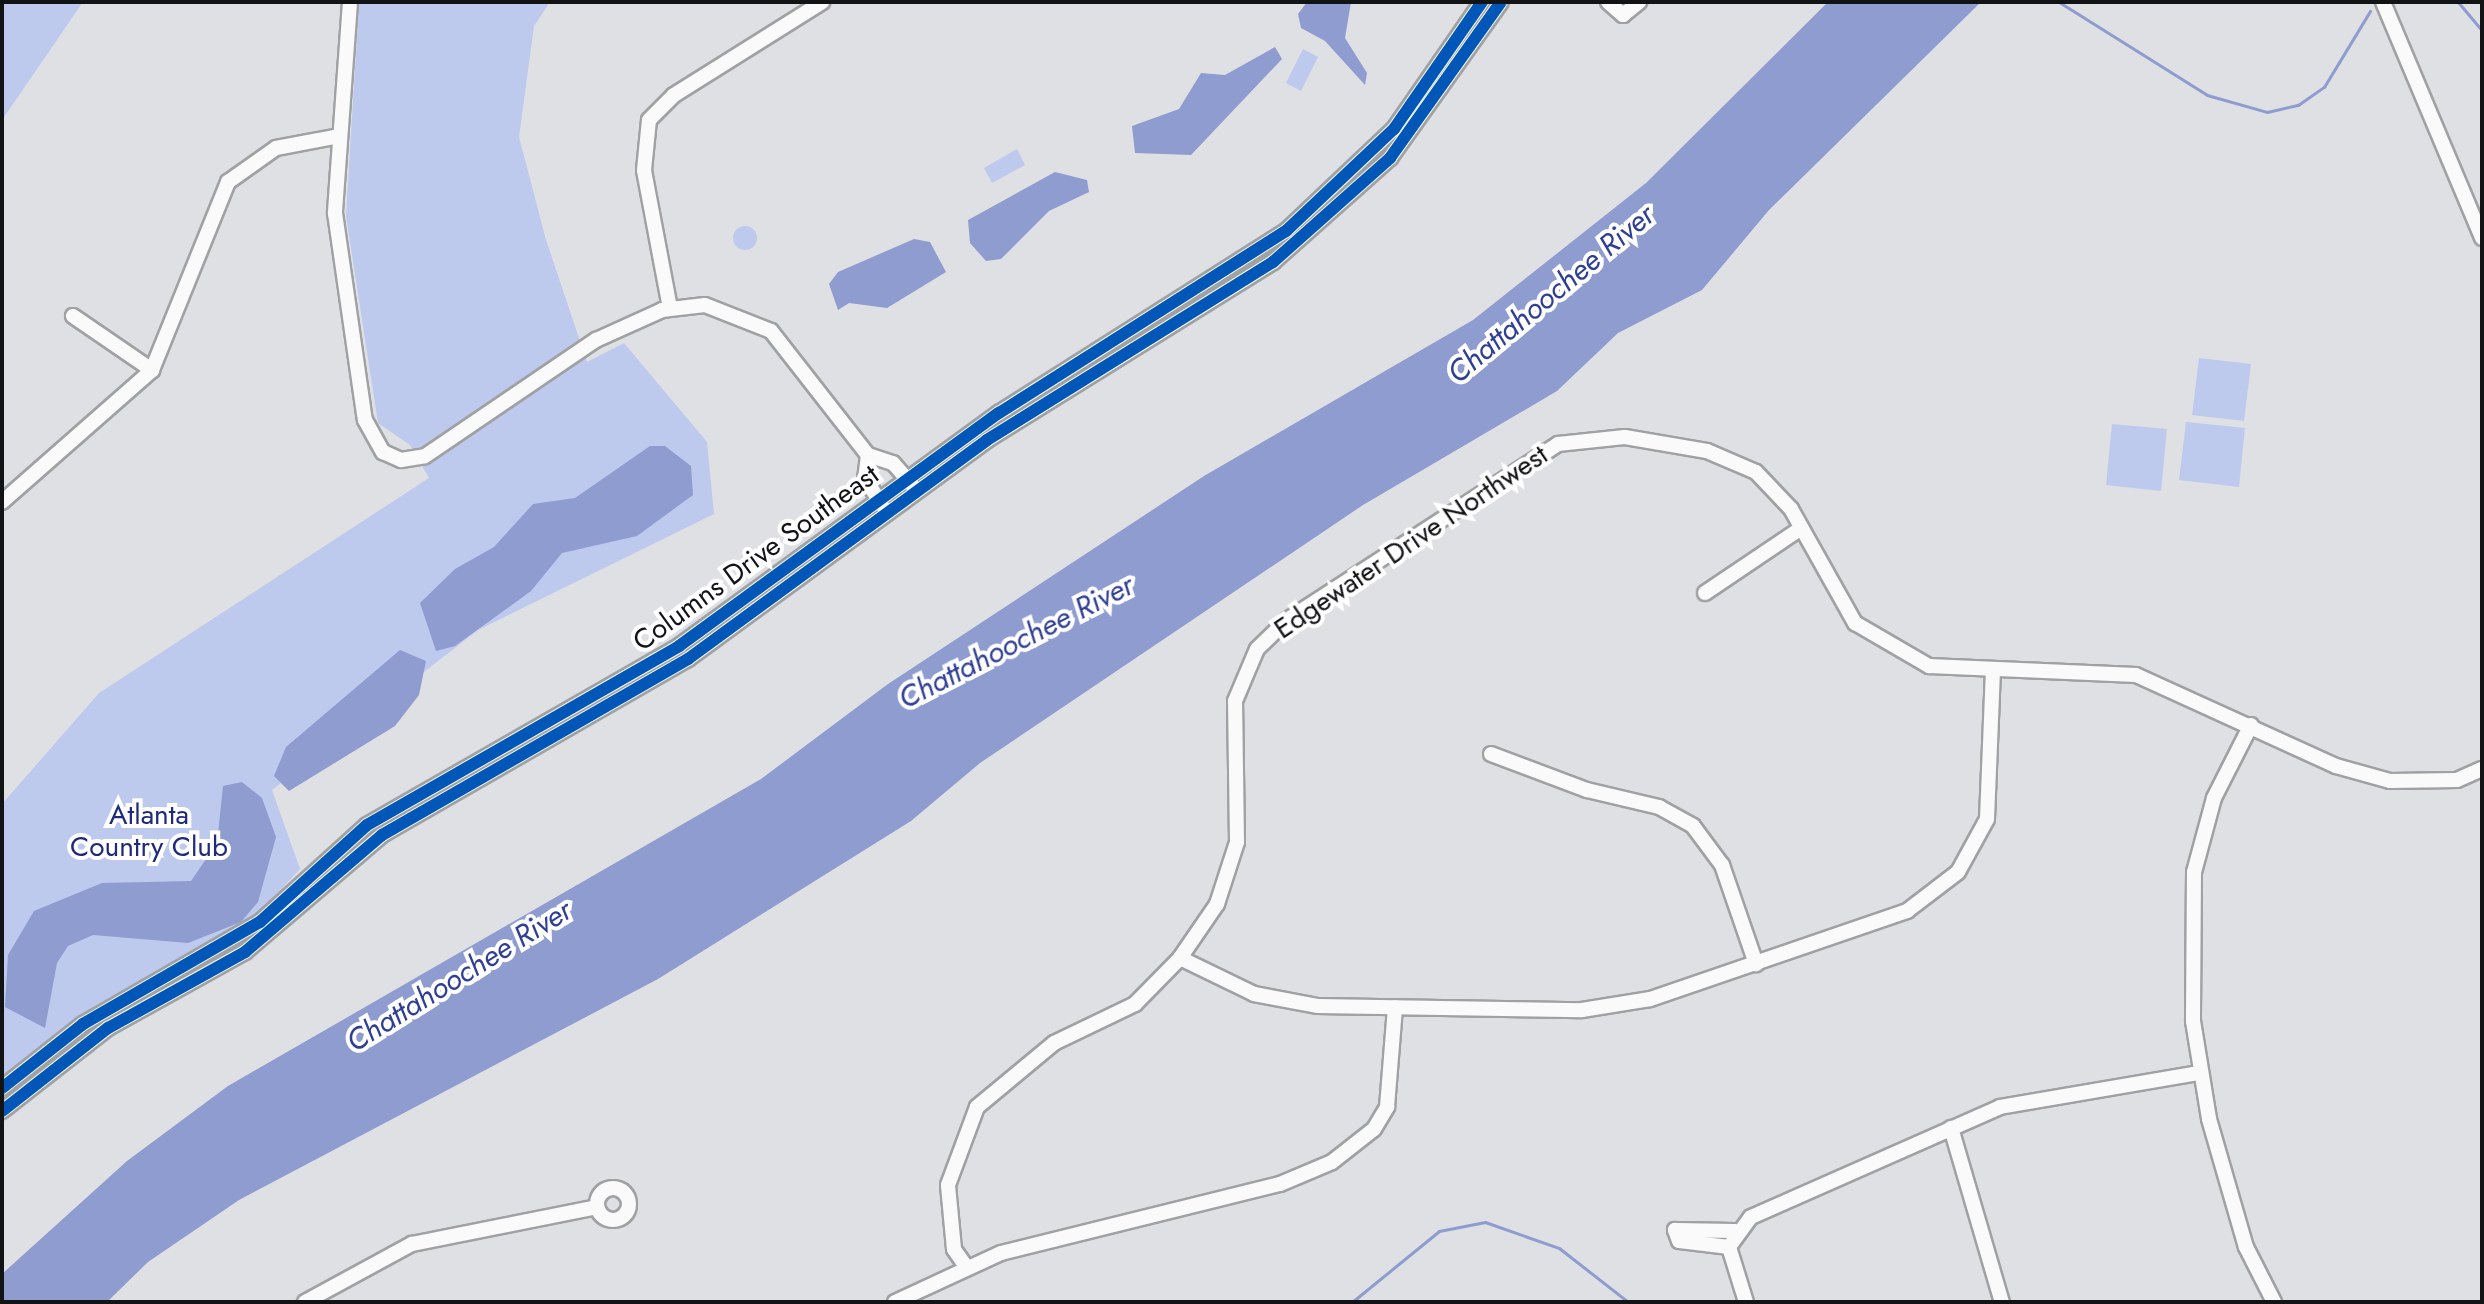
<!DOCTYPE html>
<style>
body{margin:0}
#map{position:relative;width:2484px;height:1304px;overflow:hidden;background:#dee0e3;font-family:Jost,sans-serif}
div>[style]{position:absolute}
.green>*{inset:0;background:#bec9ee}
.round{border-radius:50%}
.water>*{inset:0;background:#8e9cd0}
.stream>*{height:3px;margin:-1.5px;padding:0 1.5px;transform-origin:1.5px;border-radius:1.5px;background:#8e9cd0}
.roads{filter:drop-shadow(2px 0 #9fa1a3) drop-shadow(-2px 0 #9fa1a3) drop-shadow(0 2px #9fa1a3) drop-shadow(0 -2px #9fa1a3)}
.minor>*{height:14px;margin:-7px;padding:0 7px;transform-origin:7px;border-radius:7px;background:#fafafb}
.minor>.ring{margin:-7px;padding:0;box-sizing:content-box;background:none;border:14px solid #fafafb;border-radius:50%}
.cycleway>*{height:12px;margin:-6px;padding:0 6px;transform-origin:6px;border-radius:6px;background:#0057b8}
span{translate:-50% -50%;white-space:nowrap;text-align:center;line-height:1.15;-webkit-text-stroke:8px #fff;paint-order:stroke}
.street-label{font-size:28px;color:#121315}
.park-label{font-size:28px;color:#1f297e}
.water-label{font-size:30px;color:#303f96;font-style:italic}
.frame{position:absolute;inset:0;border:4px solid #121315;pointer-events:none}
</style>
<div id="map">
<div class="green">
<i style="clip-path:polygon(2px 2px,83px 2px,2px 120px)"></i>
<i style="clip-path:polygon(359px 2px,550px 2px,534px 26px,519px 137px,546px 240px,587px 362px,624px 343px,707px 442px,714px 514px,478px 630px,272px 790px,300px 869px,258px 914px,79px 1017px,2px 1078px,2px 804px,99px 693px,429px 478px,410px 445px,378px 423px,346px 216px)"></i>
<i style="clip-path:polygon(1303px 49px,1318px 57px,1301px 91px,1286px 83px)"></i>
<i style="clip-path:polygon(1017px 149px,1025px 165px,992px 183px,984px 168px)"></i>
<i class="round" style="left:733px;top:226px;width:24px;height:24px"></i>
<i style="clip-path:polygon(2199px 358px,2251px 364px,2244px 421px,2192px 415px)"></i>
<i style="clip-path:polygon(2186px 422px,2245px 428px,2239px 487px,2179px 480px)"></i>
<i style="clip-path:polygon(2112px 424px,2167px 429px,2161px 491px,2106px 485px)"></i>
</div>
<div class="water">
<i style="clip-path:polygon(1307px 2px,1351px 2px,1345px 38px,1367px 73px,1365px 85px,1325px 41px,1301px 28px,1298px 14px)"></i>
<i style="clip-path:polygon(1828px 2px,1981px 2px,1769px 210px,1702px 290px,1618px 333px,1557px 391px,1363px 505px,980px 763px,911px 821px,658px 979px,239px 1200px,148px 1262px,107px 1302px,2px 1302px,2px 1274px,127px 1161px,228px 1086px,761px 779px,888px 684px,1204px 476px,1473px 320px,1646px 183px)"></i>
<i style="clip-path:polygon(1275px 47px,1282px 59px,1191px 155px,1135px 153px,1132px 126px,1179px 109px,1201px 73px,1225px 75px)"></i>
<i style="clip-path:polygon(1055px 172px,1087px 180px,1089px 192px,1049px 211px,1001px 259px,986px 261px,970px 243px,968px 220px)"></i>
<i style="clip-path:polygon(914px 239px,930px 242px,946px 272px,887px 308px,849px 303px,838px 310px,829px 284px,838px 272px)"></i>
<i style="clip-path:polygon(650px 446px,665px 446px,691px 466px,693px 495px,637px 536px,562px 553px,531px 591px,455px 646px,436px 651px,420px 603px,455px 569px,494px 547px,533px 504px,575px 498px)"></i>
<i style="clip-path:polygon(400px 650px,426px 661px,419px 695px,395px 726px,289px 791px,274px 776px,286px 747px)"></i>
<i style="clip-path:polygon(242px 782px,262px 798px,276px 837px,258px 902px,241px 922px,188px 943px,93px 935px,68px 946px,57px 963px,45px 1028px,5px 1007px,8px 955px,34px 911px,102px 883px,191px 881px,217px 843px,223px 786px)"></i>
</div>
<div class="stream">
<i style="left:2059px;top:2px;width:175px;rotate:32.1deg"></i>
<i style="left:2207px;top:95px;width:62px;rotate:15.8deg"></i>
<i style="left:2267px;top:112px;width:32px;rotate:-13deg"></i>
<i style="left:2298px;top:105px;width:32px;rotate:-35deg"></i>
<i style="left:2324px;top:87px;width:89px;rotate:-58.8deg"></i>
<i style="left:2458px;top:2px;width:38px;rotate:50deg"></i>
<i style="left:1352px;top:1302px;width:112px;rotate:-39.2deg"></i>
<i style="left:1439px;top:1231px;width:47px;rotate:-11.1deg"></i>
<i style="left:1485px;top:1222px;width:78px;rotate:19.4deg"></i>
<i style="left:1559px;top:1248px;width:88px;rotate:38deg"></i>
</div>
<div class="roads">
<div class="minor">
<i style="left:350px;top:2px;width:212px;rotate:94.1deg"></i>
<i style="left:335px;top:213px;width:209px;rotate:81.8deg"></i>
<i style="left:365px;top:420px;width:37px;rotate:61deg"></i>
<i style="left:383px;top:452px;width:20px;rotate:24deg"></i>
<i style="left:401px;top:460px;width:24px;rotate:-9deg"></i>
<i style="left:425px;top:456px;width:207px;rotate:-34.2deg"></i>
<i style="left:596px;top:340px;width:72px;rotate:-24.4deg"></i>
<i style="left:662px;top:310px;width:43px;rotate:-6.6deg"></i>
<i style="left:705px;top:305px;width:71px;rotate:21.5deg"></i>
<i style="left:771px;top:331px;width:157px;rotate:52deg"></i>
<i style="left:868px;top:455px;width:26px;rotate:18deg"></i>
<i style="left:893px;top:463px;width:29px;rotate:49deg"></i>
<i style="left:1608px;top:2px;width:20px;rotate:41deg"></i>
<i style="left:1623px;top:15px;width:21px;rotate:-39deg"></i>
<i style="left:2383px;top:2px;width:256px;rotate:67.2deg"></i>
<i style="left:670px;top:308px;width:140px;rotate:-100.7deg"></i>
<i style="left:644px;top:170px;width:50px;rotate:-84.3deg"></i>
<i style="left:649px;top:120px;width:35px;rotate:-45deg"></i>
<i style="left:674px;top:95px;width:175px;rotate:-32.1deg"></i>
<i style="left:73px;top:316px;width:96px;rotate:34.4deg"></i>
<i style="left:868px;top:455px;width:23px;rotate:97deg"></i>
<i style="left:865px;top:478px;width:32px;rotate:58deg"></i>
<i style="left:2px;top:502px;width:200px;rotate:-41.3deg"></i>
<i style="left:152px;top:370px;width:203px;rotate:-68deg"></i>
<i style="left:228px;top:182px;width:59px;rotate:-35.3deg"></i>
<i style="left:276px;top:148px;width:64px;rotate:-10.8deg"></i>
<i style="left:1705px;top:593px;width:115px;rotate:-34deg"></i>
<i style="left:2251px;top:725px;width:82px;rotate:116.9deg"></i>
<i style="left:2214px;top:798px;width:77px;rotate:105.1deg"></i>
<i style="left:2194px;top:872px;width:149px;rotate:90.4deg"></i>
<i style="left:2193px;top:1021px;width:99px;rotate:80.7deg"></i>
<i style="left:2209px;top:1119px;width:133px;rotate:73.9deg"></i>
<i style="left:2246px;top:1247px;width:62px;rotate:63deg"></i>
<i style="left:1491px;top:754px;width:103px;rotate:20.6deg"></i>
<i style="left:1587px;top:790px;width:74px;rotate:13.3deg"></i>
<i style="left:1659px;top:807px;width:39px;rotate:29deg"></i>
<i style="left:1693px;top:826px;width:49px;rotate:53.4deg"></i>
<i style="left:1722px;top:865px;width:105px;rotate:71deg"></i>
<i style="left:1180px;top:958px;width:82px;rotate:25.9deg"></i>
<i style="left:1254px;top:994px;width:64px;rotate:10.8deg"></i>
<i style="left:1317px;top:1006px;width:265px;rotate:0.9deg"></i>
<i style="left:1582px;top:1010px;width:69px;rotate:-9.2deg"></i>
<i style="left:1650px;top:999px;width:272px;rotate:-18.9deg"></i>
<i style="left:1907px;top:911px;width:64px;rotate:-37.4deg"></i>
<i style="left:1958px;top:872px;width:60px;rotate:-61.3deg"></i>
<i style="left:1987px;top:819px;width:148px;rotate:-87.7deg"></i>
<i style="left:2px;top:1088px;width:103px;rotate:-38.3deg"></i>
<i style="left:83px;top:1024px;width:204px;rotate:-30deg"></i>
<i style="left:260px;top:922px;width:144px;rotate:-42.2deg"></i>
<i style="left:367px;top:825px;width:360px;rotate:-29.8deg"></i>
<i style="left:679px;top:646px;width:396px;rotate:-36.1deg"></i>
<i style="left:999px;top:413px;width:340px;rotate:-32.4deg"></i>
<i style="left:1286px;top:231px;width:149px;rotate:-43.4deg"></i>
<i style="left:1394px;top:129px;width:155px;rotate:-55.3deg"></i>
<i style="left:2px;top:1111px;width:135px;rotate:-38.1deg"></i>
<i style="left:108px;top:1028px;width:157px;rotate:-29deg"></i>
<i style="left:245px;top:952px;width:180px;rotate:-40.5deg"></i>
<i style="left:382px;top:835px;width:353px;rotate:-29.9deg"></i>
<i style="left:688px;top:659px;width:371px;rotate:-36.2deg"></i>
<i style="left:987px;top:440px;width:337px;rotate:-31.9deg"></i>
<i style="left:1273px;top:262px;width:157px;rotate:-41.6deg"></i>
<i style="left:1390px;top:158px;width:191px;rotate:-54.6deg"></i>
<i style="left:1951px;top:1128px;width:181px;rotate:73.7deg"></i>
<i class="ring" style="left:597px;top:1188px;width:18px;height:18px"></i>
<i style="left:1729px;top:1247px;width:50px;rotate:-173.2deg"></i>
<i style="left:1679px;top:1241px;width:12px;rotate:-110deg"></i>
<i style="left:1675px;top:1230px;width:60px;rotate:1deg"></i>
<i style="left:965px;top:1265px;width:19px;rotate:-125deg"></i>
<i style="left:954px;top:1249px;width:64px;rotate:-95.4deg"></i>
<i style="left:948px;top:1185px;width:83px;rotate:-69.6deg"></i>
<i style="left:977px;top:1107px;width:100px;rotate:-39.7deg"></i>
<i style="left:1054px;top:1043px;width:90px;rotate:-25.7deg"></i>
<i style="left:1135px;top:1004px;width:64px;rotate:-45.6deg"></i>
<i style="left:1180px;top:958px;width:65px;rotate:-55.6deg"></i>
<i style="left:1217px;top:904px;width:65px;rotate:-72.1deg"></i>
<i style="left:1237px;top:842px;width:141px;rotate:-90.8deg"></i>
<i style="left:1235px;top:701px;width:56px;rotate:-67.1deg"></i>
<i style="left:1257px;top:649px;width:42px;rotate:-44deg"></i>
<i style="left:1287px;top:620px;width:323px;rotate:-33deg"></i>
<i style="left:1558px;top:444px;width:67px;rotate:-6deg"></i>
<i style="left:1625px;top:437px;width:83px;rotate:9.7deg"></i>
<i style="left:1707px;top:451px;width:53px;rotate:23.2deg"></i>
<i style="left:1756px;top:472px;width:51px;rotate:46.6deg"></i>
<i style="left:1791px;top:509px;width:131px;rotate:60.7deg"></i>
<i style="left:1855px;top:623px;width:86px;rotate:30.2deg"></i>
<i style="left:1929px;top:666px;width:207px;rotate:2.5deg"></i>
<i style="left:2136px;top:675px;width:220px;rotate:24.5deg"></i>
<i style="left:2336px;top:766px;width:56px;rotate:15.5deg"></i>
<i style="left:2390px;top:781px;width:67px;rotate:-0.9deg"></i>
<i style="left:2457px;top:780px;width:27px;rotate:-24deg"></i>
<i style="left:305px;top:1302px;width:122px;rotate:-28.5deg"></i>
<i style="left:412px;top:1244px;width:189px;rotate:-11.3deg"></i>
<i style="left:895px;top:1302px;width:117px;rotate:-24.8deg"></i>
<i style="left:1001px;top:1253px;width:287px;rotate:-13.9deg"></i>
<i style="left:1280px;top:1184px;width:56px;rotate:-22.9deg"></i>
<i style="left:1332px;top:1162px;width:53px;rotate:-38.2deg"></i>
<i style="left:1374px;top:1129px;width:26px;rotate:-59deg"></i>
<i style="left:1387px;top:1107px;width:100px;rotate:-85.4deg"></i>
<i style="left:1746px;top:1302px;width:58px;rotate:-107.2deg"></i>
<i style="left:1729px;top:1247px;width:37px;rotate:-54deg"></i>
<i style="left:1751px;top:1217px;width:272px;rotate:-23.8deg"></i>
<i style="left:2000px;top:1107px;width:201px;rotate:-9.7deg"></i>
</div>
</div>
<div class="cycleway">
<i style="left:2px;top:1088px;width:103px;rotate:-38.3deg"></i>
<i style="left:83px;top:1024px;width:204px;rotate:-30deg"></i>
<i style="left:260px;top:922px;width:144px;rotate:-42.2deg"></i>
<i style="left:367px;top:825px;width:360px;rotate:-29.8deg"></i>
<i style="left:679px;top:646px;width:396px;rotate:-36.1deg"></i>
<i style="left:999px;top:413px;width:340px;rotate:-32.4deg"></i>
<i style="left:1286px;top:231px;width:149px;rotate:-43.4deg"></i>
<i style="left:1394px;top:129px;width:155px;rotate:-55.3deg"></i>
<i style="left:2px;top:1111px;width:135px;rotate:-38.1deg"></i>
<i style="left:108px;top:1028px;width:157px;rotate:-29deg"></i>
<i style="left:245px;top:952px;width:180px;rotate:-40.5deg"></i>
<i style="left:382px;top:835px;width:353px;rotate:-29.9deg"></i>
<i style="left:688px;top:659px;width:371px;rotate:-36.2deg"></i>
<i style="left:987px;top:440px;width:337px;rotate:-31.9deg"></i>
<i style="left:1273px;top:262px;width:157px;rotate:-41.6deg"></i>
<i style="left:1390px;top:158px;width:191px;rotate:-54.6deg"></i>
</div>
<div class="street-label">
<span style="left:1411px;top:542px;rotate:-34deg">Edgewater Drive Northwest</span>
<span style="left:756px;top:558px;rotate:-36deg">Columns Drive Southeast</span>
</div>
<div class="park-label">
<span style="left:149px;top:831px">Atlanta<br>Country Club</span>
</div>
<div class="water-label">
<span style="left:1551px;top:294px;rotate:-40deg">Chattahoochee River</span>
<span style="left:1016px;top:642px;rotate:-27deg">Chattahoochee River</span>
<span style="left:459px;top:976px;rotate:-32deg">Chattahoochee River</span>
</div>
<div class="frame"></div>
</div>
